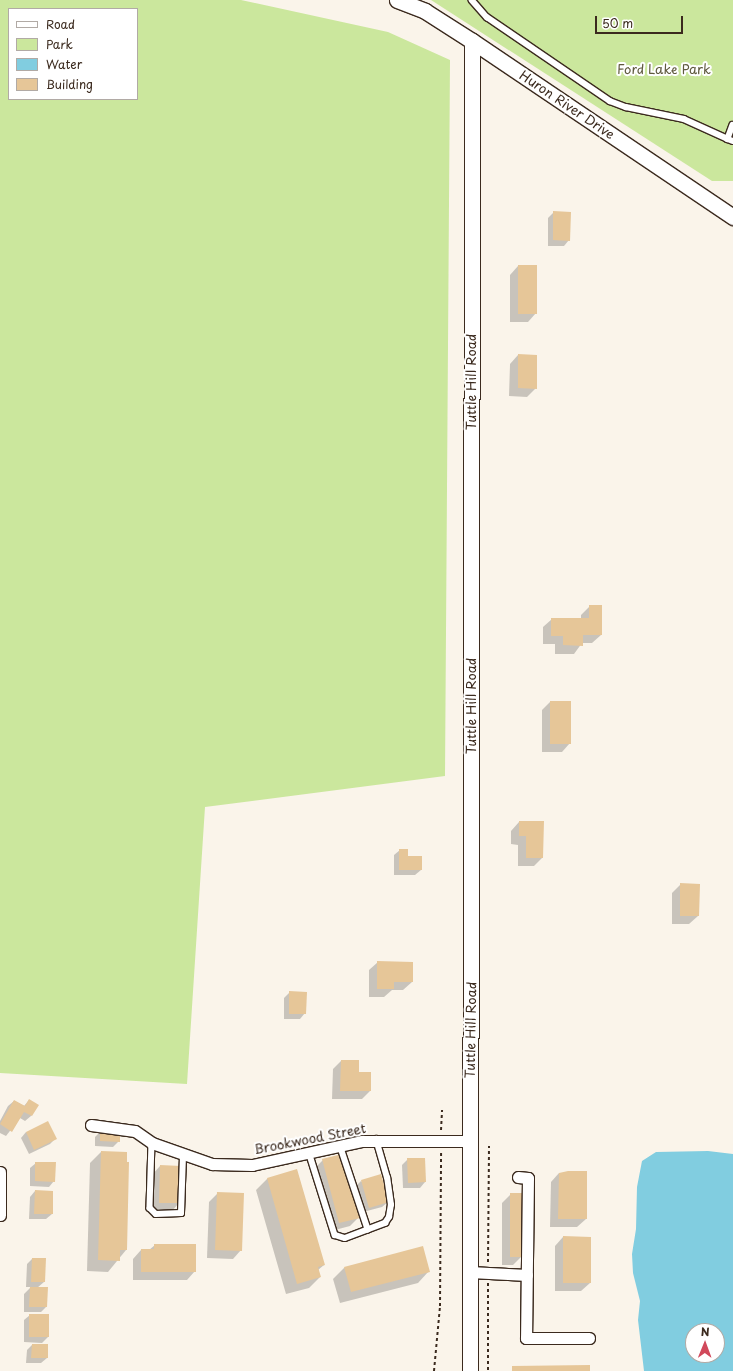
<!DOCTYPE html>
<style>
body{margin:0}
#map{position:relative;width:733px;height:1371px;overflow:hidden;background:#faf4ea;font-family:"Playpen Sans",sans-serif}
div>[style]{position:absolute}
.green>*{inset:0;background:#cbe79d}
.water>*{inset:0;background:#81cde0}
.shadow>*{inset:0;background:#0003}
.building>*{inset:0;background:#e6c698}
.path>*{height:2px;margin-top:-1px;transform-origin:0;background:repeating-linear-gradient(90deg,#3b2a1e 0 3px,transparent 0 6px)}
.roads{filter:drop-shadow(1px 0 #3b2a1e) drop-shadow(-1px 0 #3b2a1e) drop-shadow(0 1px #3b2a1e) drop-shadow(0 -1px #3b2a1e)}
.service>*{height:5.5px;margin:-2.75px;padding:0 2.75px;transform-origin:2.75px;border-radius:2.75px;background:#fff}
.minor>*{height:11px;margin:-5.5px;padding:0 5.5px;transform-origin:5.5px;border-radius:5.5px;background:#fff}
.secondary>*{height:15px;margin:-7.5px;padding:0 7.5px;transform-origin:7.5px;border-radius:7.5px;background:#fff}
span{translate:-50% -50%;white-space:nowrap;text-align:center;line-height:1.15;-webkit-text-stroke:4px #fff;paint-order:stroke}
.park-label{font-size:13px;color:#5f593e}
.street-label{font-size:13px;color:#3b2a1e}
.legend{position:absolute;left:8px;top:8px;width:130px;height:92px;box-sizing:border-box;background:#fff;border:1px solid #b1aaa5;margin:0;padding:5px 7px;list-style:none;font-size:12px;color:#3b2a1e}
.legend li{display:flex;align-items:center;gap:8px;height:20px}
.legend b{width:20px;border:1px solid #b1aaa5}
.north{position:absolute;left:685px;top:1323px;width:40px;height:40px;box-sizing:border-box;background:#fff;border:1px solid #b1aaa5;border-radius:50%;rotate:1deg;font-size:11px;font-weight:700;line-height:16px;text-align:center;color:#3b2a1e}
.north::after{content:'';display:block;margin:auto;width:14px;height:18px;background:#d1495b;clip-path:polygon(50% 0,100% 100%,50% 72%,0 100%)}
.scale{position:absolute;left:595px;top:16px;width:88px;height:18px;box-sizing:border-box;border:2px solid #3b2a1e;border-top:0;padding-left:5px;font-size:12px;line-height:14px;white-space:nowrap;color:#3b2a1e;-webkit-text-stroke:3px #fff;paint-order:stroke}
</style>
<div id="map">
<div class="green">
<i style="clip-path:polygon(evenodd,0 0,241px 0,388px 32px,450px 60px,445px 776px,205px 807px,187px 1084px,0 1073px,0 0,9px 9px,137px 9px,137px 99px,9px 99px,9px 9px)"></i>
<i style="clip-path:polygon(431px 0,733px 0,733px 181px,712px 181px)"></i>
</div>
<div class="water">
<i style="clip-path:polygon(evenodd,708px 1151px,733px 1154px,733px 1371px,644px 1371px,638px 1320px,640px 1301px,633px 1273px,632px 1254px,636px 1229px,637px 1187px,642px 1161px,656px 1152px,708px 1151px,693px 1331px,717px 1331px,717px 1355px,693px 1355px,693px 1331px)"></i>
</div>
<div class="shadow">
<i style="clip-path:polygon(554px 212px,569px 240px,564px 246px,548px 246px,548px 218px)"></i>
<i style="clip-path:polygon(518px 266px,536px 313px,528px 322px,510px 322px,510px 275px)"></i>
<i style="clip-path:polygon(518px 355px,536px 388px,527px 397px,509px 396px,510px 364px)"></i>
<i style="clip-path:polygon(590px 606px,601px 635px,592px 643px,582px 643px,574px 654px,555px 654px,555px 644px,543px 644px,543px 627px,552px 619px,581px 619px,581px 615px)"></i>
<i style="clip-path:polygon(550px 702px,570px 743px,562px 752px,542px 752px,542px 710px)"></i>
<i style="clip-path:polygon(519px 822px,542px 858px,534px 866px,518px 866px,518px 845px,511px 844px,511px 831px)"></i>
<i style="clip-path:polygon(400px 850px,421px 870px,415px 875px,394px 875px,394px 855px)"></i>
<i style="clip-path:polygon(681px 884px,698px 916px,689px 924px,672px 924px,672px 893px)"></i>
<i style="clip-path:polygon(378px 962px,412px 982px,403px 990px,392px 990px,384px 997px,369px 997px,369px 970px)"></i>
<i style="clip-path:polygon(290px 992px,305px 1013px,300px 1019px,284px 1019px,284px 998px)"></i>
<i style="clip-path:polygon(341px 1061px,370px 1091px,362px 1099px,332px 1099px,333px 1069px)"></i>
<i style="clip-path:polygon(29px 1100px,37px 1105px,31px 1116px,25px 1121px,20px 1118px,6px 1136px,0 1133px,0 1121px,8px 1106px,14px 1101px,24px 1106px)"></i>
<i style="clip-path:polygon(26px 1132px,55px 1139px,50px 1144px,29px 1154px,21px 1138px)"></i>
<i style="clip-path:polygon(100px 1132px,119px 1141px,113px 1147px,95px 1146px,95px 1137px)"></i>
<i style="clip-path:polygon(101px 1152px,128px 1163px,126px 1250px,108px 1272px,87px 1271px,90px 1163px)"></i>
<i style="clip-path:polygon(408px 1159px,424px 1159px,425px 1182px,420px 1188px,403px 1188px,402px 1165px)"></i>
<i style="clip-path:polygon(323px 1160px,358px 1218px,350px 1226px,331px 1231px,314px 1169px)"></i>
<i style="clip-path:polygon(36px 1163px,54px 1181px,49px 1187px,30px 1186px,30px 1168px)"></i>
<i style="clip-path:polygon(160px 1166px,179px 1203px,171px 1212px,151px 1211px,152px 1175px)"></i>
<i style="clip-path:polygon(297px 1171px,324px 1265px,318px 1270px,320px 1277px,309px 1288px,286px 1294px,256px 1190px,267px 1179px)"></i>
<i style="clip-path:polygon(559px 1173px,586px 1219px,577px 1227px,550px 1227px,551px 1182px)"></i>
<i style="clip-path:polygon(361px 1181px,388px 1202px,382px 1207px,363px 1212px,356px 1186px)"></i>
<i style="clip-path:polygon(35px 1191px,52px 1214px,46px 1219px,29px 1219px,30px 1197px)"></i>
<i style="clip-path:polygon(218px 1193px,241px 1250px,233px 1259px,207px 1258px,209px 1202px)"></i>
<i style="clip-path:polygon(511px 1194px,521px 1257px,513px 1265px,502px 1265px,502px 1203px)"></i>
<i style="clip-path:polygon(563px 1237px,590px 1283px,581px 1291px,555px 1291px,555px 1246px)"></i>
<i style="clip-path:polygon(155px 1245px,195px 1271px,187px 1280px,133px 1280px,133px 1259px,141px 1250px,149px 1250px)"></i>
<i style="clip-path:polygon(32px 1259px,44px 1282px,37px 1288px,46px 1307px,41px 1312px,24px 1312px,24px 1294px,31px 1287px,26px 1287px,27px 1264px)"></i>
<i style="clip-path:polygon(344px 1268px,429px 1271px,418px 1283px,340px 1303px,333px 1279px)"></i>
<i style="clip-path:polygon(30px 1315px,48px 1315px,48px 1337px,42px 1343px,24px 1342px,24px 1320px)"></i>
<i style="clip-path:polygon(32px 1345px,47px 1358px,41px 1363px,26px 1363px,27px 1350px)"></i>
</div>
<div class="building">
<i style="clip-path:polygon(553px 211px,571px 212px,570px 241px,553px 240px)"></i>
<i style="clip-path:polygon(518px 265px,537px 265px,537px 314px,518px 314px)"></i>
<i style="clip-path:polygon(518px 354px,537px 355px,537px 389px,518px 388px)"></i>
<i style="clip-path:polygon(589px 605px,602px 605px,602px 635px,583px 635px,583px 646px,563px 645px,563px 636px,551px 636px,551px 618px,589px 618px)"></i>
<i style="clip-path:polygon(550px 701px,571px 701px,571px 744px,550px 744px)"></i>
<i style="clip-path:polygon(519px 821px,544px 821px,543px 858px,526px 858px,526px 836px,519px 836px)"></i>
<i style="clip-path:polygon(399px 849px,408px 849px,408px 856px,422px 856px,422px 870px,399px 870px)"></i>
<i style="clip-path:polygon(680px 883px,700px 884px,699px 916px,680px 916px)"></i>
<i style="clip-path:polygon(377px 961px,413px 962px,413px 982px,394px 982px,394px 989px,377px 989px)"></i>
<i style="clip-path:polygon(289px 991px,307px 992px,306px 1014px,289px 1014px)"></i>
<i style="clip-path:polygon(341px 1060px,359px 1060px,359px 1072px,371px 1072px,371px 1091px,340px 1091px)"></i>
<i style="clip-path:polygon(29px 1099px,39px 1105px,32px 1116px,24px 1112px,12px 1132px,0 1124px,14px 1100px,25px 1106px)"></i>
<i style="clip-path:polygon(48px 1121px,57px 1139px,34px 1150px,26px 1132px)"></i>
<i style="clip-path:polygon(100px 1131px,120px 1131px,120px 1142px,100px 1141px)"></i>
<i style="clip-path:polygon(101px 1151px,127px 1152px,127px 1162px,129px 1162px,127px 1250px,120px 1250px,120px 1261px,98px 1260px)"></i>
<i style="clip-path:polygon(342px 1154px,360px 1218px,339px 1223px,322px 1159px)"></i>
<i style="clip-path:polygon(407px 1158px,425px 1158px,426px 1182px,408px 1183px)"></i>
<i style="clip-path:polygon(35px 1162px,56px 1162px,55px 1182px,35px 1181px)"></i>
<i style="clip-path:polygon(160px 1165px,181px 1166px,180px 1203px,159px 1203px)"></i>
<i style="clip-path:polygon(297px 1169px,325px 1265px,318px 1267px,321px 1277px,297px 1284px,267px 1178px)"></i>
<i style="clip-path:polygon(568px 1171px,587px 1171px,587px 1219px,558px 1219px,559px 1173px)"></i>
<i style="clip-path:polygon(381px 1174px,389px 1202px,369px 1208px,361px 1180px)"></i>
<i style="clip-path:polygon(35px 1190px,53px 1191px,53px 1214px,34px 1214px)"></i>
<i style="clip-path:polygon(217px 1192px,244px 1193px,242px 1251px,215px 1250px)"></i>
<i style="clip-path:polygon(510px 1193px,523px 1193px,522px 1257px,510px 1257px)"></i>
<i style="clip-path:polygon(563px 1236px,591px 1237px,591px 1283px,563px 1283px)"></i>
<i style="clip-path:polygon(154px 1244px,196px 1244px,196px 1272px,141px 1272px,141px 1249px,154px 1249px)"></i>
<i style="clip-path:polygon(423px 1246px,430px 1272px,351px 1292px,344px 1267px)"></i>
<i style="clip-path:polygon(32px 1258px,46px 1258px,45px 1282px,31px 1282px)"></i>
<i style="clip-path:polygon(30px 1287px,48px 1287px,47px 1307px,29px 1307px)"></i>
<i style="clip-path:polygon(29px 1314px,49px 1314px,49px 1337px,29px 1337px)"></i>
<i style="clip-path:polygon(32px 1344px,48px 1344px,48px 1358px,31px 1358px)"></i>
<i style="clip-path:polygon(590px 1365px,590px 1371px,512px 1371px,512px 1366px)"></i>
</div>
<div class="path">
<i style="left:441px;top:1130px;width:20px;rotate:-87deg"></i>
<i style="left:488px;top:1262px;width:116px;rotate:-89.5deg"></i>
<i style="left:488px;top:1283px;width:88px;rotate:90deg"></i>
<i style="left:434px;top:1371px;width:65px;rotate:-84.7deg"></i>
<i style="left:440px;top:1306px;width:154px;rotate:-89.6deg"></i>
</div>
<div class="roads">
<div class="service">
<i style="left:472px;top:0;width:23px;rotate:49deg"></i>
<i style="left:487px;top:17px;width:149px;rotate:34.3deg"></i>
<i style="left:610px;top:101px;width:17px;rotate:21deg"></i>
<i style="left:626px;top:107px;width:59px;rotate:11.7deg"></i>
<i style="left:684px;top:119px;width:48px;rotate:24.4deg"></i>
<i style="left:733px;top:125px;width:15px;rotate:110deg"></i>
<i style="left:728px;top:139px;width:5px;rotate:22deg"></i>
<i style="left:152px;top:1143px;width:65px;rotate:91.8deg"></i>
<i style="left:150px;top:1208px;width:8px;rotate:45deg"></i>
<i style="left:156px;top:1214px;width:25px;rotate:-2deg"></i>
<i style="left:181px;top:1213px;width:58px;rotate:-88deg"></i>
<i style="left:340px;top:1145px;width:89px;rotate:71.6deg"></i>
<i style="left:309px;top:1152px;width:87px;rotate:72.6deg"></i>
<i style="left:335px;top:1235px;width:10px;rotate:17deg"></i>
<i style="left:345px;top:1238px;width:43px;rotate:-20.6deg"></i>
<i style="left:385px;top:1223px;width:7px;rotate:-56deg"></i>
<i style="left:389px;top:1217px;width:12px;rotate:-81deg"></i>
<i style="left:391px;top:1205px;width:27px;rotate:-98deg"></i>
<i style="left:387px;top:1178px;width:40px;rotate:-106deg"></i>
</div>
<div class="minor">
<i style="left:91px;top:1125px;width:44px;rotate:7.8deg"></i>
<i style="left:135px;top:1131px;width:21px;rotate:35deg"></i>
<i style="left:152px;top:1143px;width:64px;rotate:19.3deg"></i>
<i style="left:212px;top:1164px;width:40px;rotate:1.4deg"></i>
<i style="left:252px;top:1165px;width:113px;rotate:-12.3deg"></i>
<i style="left:362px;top:1141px;width:108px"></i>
<i style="left:0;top:1172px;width:43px;rotate:90deg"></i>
<i style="left:518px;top:1177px;width:10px;rotate:6deg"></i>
<i style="left:528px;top:1178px;width:160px;rotate:90.7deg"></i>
<i style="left:526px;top:1338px;width:63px"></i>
<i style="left:470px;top:1272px;width:57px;rotate:3deg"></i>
</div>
<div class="secondary">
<i style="left:397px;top:0;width:30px;rotate:21deg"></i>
<i style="left:425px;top:11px;width:56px;rotate:32.6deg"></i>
<i style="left:472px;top:41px;width:315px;rotate:34deg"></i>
<i style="left:470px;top:1371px;width:1330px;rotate:-89.91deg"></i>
</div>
</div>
<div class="park-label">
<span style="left:664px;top:69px">Ford Lake Park</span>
</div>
<div class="street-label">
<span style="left:567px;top:105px;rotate:34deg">Huron River Drive</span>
<span style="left:471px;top:382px;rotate:-90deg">Tuttle Hill Road</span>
<span style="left:471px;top:706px;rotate:-90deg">Tuttle Hill Road</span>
<span style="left:471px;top:1030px;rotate:-89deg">Tuttle Hill Road</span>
<span style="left:310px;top:1139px;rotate:-11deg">Brookwood Street</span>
</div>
<ul class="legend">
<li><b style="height:5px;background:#fff"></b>Road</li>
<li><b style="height:11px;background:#cbe79d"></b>Park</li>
<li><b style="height:11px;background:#81cde0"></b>Water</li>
<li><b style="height:11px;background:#e6c698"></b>Building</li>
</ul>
<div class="north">N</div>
<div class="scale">50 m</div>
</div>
